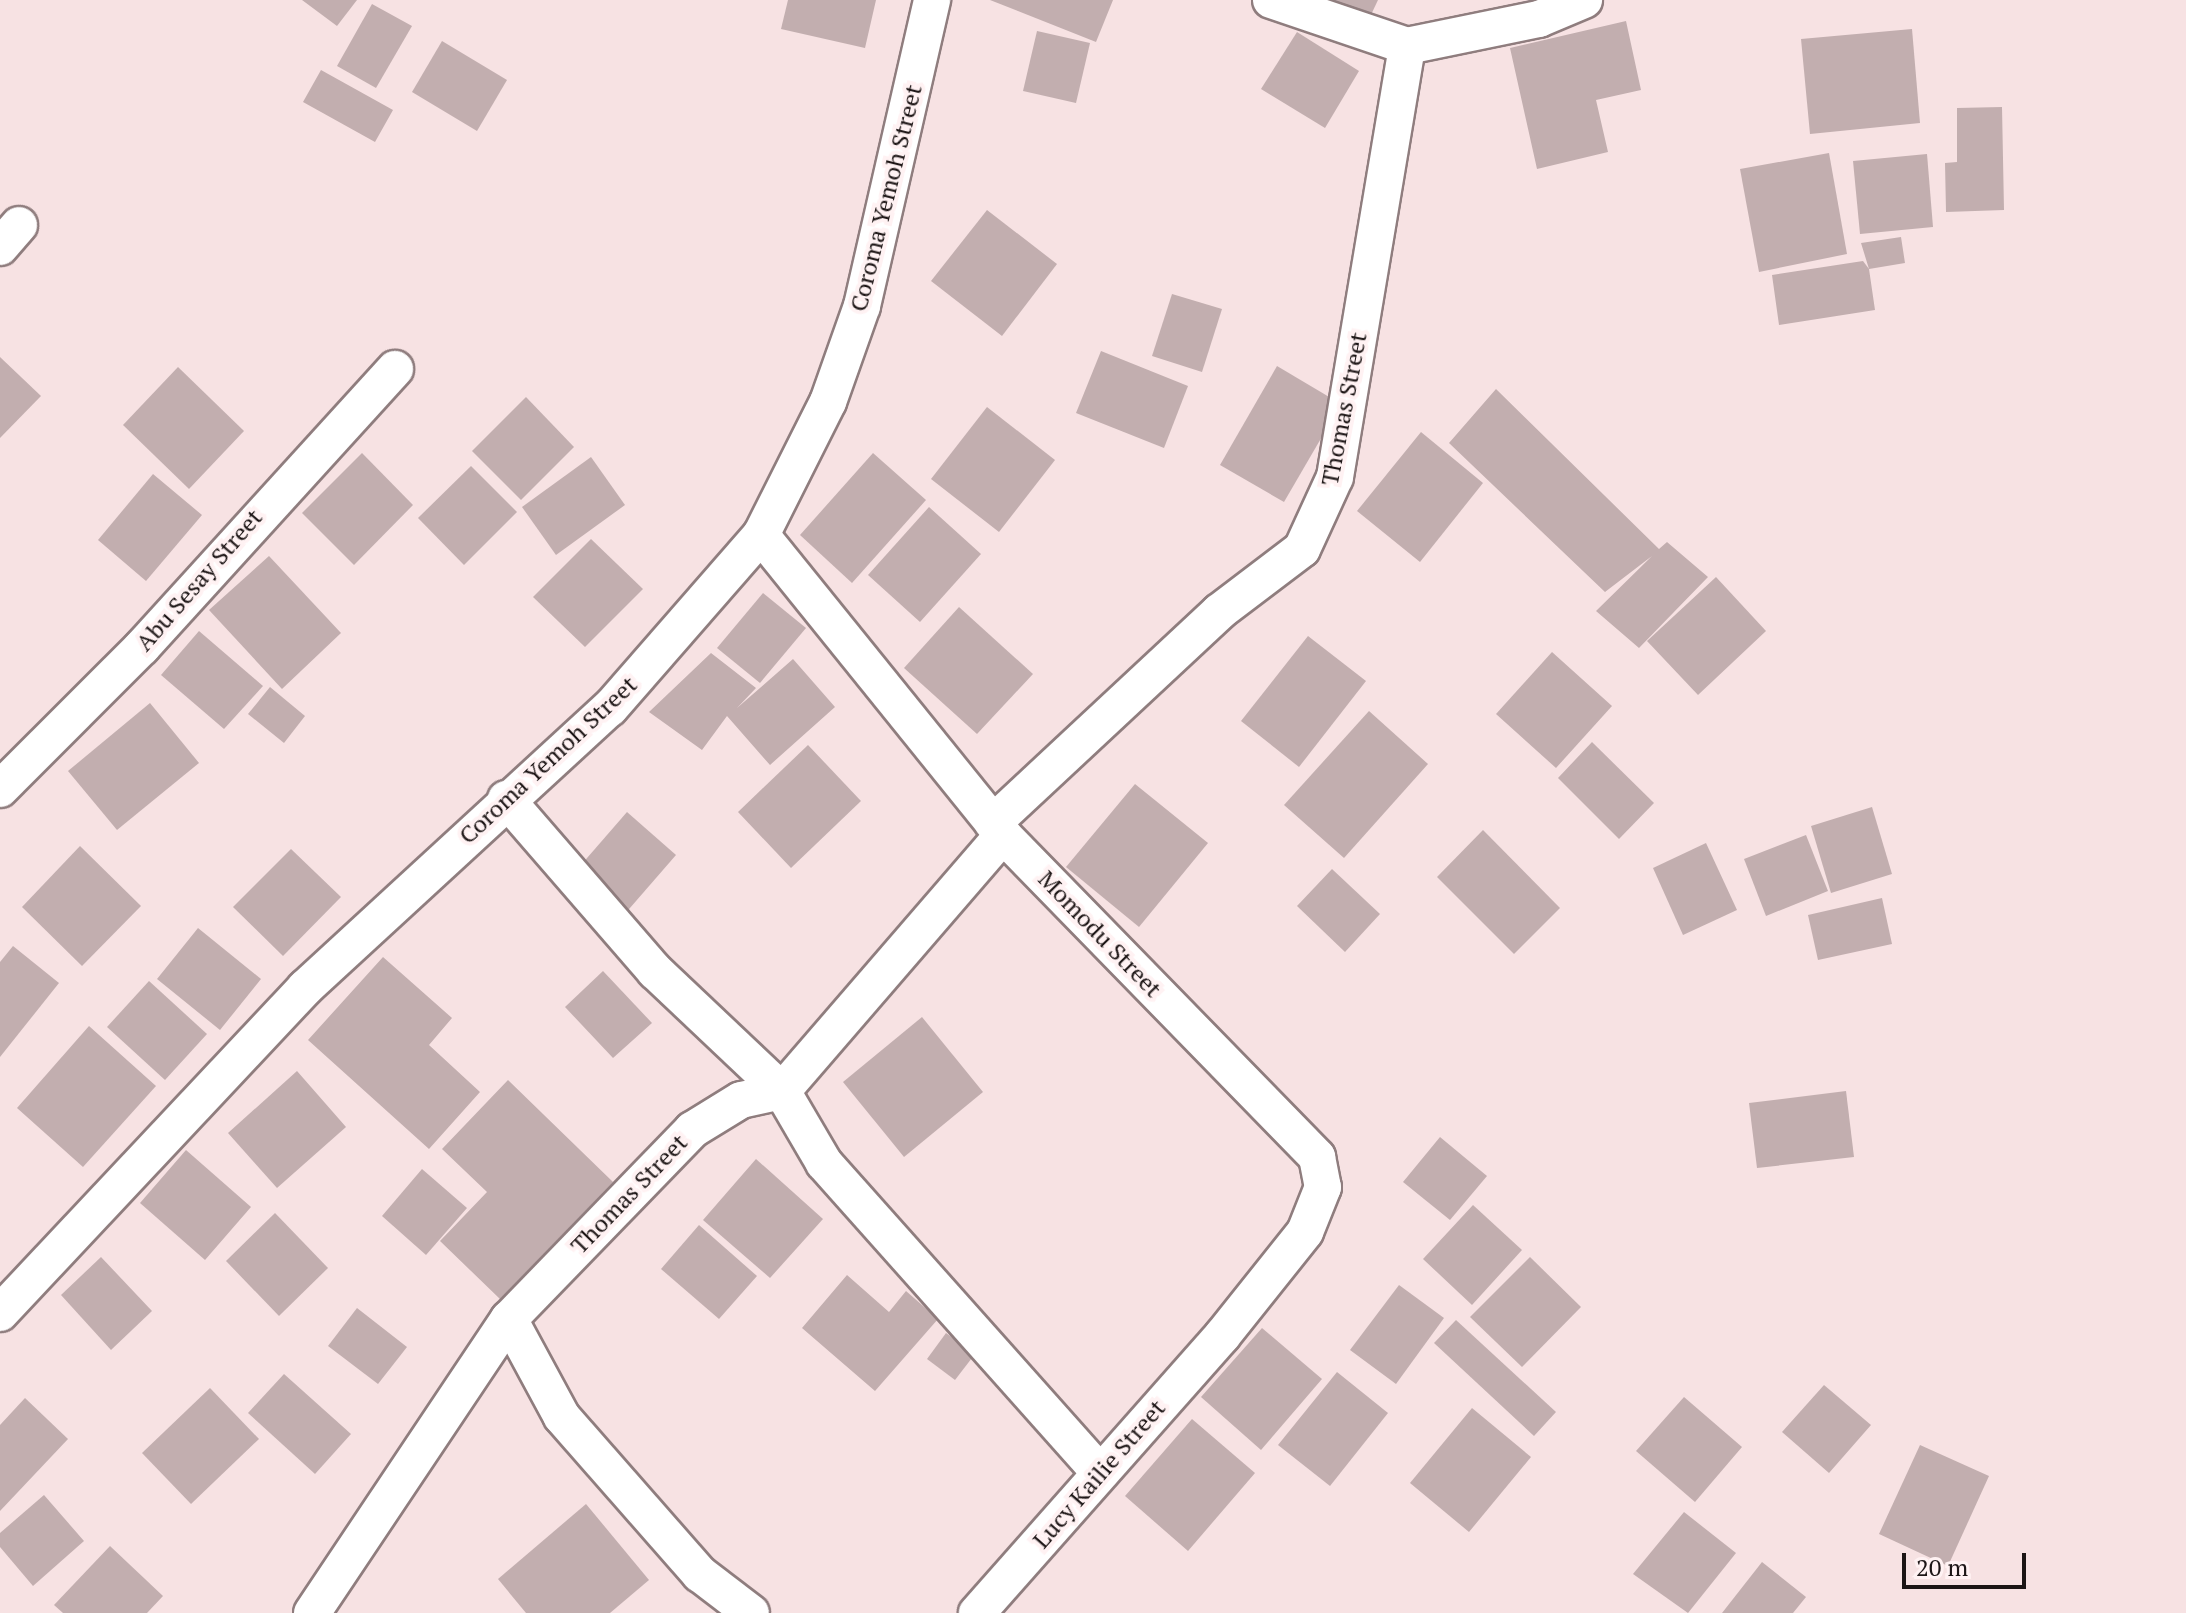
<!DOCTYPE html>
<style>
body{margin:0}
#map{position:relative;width:2186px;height:1613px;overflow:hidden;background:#f7e2e3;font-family:"PT Serif",serif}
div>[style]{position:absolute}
.building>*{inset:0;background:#c2aeaf}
.roads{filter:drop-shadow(2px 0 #8f7d7e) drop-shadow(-2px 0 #8f7d7e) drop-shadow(0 2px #8f7d7e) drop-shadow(0 -2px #8f7d7e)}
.minor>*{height:36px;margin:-18px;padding:0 18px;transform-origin:18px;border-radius:18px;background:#fff}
span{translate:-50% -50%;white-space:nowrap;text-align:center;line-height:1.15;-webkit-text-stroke:8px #fff2f3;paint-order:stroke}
.street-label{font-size:24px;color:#1c1515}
.scale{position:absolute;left:1902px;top:1553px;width:124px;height:36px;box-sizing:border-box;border:4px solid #1c1515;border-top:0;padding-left:10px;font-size:24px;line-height:28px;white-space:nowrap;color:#1c1515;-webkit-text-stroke:6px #fff2f3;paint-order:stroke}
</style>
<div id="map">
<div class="building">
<i style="clip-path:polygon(302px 0,357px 0,337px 26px)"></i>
<i style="clip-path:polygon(788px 0,876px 0,865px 48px,781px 29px)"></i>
<i style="clip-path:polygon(990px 0,1113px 0,1096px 42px)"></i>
<i style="clip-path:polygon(1327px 0,1378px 0,1369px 19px)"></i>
<i style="clip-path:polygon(372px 4px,412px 26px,376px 88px,337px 66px)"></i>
<i style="clip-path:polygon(1626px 21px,1641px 90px,1596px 100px,1608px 152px,1537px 169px,1510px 48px)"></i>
<i style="clip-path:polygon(1912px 29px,1920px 123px,1810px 134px,1801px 39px)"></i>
<i style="clip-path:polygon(1037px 31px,1090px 43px,1076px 103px,1023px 91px)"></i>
<i style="clip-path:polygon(1297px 32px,1359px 71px,1325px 128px,1261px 89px)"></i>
<i style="clip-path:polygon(442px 41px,507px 80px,477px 131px,412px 92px)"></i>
<i style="clip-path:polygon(321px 70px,393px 110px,375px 142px,303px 102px)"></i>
<i style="clip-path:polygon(2002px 107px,2004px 210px,1946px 212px,1945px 163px,1957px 162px,1957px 108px)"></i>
<i style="clip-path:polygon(1829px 153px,1847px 254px,1759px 272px,1740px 169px)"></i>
<i style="clip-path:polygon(1927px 154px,1933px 227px,1860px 234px,1853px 161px)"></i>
<i style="clip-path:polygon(987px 210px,1057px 264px,1002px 336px,931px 281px)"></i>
<i style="clip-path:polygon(1901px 237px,1905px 263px,1869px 269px,1875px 310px,1779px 325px,1772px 275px,1863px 261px,1869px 269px,1861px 243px)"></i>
<i style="clip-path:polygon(1172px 294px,1222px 309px,1202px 372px,1152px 356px)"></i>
<i style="clip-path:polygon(1101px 351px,1188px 386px,1164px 448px,1076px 413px)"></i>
<i style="clip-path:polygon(0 357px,41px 396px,0 438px)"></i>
<i style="clip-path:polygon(1277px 366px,1341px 404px,1284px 502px,1220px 465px)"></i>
<i style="clip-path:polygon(178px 367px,244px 431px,189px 489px,123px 425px)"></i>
<i style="clip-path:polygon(1496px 389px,1659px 549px,1667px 542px,1708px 577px,1639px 648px,1596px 611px,1652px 556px,1605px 592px,1449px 443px)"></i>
<i style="clip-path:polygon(526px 397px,574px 447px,521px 500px,472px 451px)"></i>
<i style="clip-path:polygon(987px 407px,1055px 460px,999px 532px,931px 479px)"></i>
<i style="clip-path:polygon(1421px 432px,1483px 483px,1420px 562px,1357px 511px)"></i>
<i style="clip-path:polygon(362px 453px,413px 505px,354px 565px,302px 513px)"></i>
<i style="clip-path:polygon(873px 453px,926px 500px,852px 583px,800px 535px)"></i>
<i style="clip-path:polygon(591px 457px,625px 505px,556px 555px,522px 507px)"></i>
<i style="clip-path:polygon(471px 466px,517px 512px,464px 565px,418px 518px)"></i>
<i style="clip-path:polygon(153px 474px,202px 515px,146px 581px,98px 540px)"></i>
<i style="clip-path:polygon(929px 507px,981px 554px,920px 622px,868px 575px)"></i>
<i style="clip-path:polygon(591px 539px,643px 589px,585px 647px,533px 597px)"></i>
<i style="clip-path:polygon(269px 556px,341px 633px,282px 689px,209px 610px)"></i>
<i style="clip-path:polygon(1716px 577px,1766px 631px,1698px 695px,1647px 641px)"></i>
<i style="clip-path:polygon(763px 593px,806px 628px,760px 683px,717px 648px)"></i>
<i style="clip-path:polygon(959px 607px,1033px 674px,977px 734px,904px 668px)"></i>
<i style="clip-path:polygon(199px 631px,263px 686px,224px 729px,161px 675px)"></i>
<i style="clip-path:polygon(1308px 636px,1366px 681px,1299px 767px,1241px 721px)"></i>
<i style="clip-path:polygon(1552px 652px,1612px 706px,1556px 768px,1496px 714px)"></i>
<i style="clip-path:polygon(711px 653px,756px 688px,737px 708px,793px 659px,835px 707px,770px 765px,727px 716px,702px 750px,649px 712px)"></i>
<i style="clip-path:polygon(270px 687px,305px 716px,284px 743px,248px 714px)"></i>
<i style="clip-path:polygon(150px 703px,199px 763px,117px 830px,68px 771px)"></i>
<i style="clip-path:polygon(1369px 711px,1428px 764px,1344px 858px,1284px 805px)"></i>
<i style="clip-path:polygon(1592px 742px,1654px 803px,1619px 839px,1558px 778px)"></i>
<i style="clip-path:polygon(808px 745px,861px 801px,791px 868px,738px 812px)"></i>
<i style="clip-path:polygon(1135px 784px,1208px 843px,1139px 927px,1066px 867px)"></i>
<i style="clip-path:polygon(1872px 807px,1892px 874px,1831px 893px,1811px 826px)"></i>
<i style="clip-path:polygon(627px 812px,676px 855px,623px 916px,574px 873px)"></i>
<i style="clip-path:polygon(1483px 830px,1560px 908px,1514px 954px,1437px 877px)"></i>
<i style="clip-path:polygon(1806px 835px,1828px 891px,1766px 916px,1744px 859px)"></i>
<i style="clip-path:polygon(1706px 843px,1737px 910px,1683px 935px,1653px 868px)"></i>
<i style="clip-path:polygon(80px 846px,141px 906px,82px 966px,22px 907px)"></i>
<i style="clip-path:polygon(291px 849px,341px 897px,283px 956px,233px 907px)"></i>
<i style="clip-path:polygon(1332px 869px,1380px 914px,1345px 952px,1297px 906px)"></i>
<i style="clip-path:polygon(1882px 898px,1892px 944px,1818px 960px,1808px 915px)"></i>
<i style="clip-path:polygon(198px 928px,261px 979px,220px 1030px,157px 979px)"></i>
<i style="clip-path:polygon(13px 946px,59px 983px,0 1057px,0 962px)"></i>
<i style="clip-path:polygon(383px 957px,452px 1018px,429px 1045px,480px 1092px,429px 1149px,308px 1040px)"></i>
<i style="clip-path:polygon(603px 971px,652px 1023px,613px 1058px,565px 1007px)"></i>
<i style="clip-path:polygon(149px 981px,207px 1034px,165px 1080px,107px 1027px)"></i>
<i style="clip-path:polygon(922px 1017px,983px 1092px,904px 1157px,843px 1082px)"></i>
<i style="clip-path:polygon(89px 1026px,156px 1086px,83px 1167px,17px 1108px)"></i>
<i style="clip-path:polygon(297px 1071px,346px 1127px,277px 1188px,228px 1133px)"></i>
<i style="clip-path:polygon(508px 1080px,613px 1182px,500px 1299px,440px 1241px,487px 1192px,442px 1149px)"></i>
<i style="clip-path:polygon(1846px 1091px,1854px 1157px,1757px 1168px,1749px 1103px)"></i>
<i style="clip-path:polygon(1440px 1137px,1487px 1176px,1450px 1220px,1403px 1182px)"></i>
<i style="clip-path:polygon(186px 1150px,251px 1207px,205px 1260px,140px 1203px)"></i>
<i style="clip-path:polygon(756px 1159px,823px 1219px,770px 1278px,703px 1220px)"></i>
<i style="clip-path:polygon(422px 1169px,467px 1208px,426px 1255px,382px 1216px)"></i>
<i style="clip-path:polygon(1473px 1205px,1522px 1250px,1472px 1305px,1423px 1259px)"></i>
<i style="clip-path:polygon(275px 1213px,328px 1268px,279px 1316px,226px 1261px)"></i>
<i style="clip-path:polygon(699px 1225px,757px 1276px,719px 1319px,661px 1269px)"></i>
<i style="clip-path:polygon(101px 1257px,152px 1311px,111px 1350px,61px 1295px)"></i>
<i style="clip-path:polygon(1530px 1257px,1581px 1307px,1522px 1367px,1470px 1317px)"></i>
<i style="clip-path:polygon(847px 1275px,889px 1312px,906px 1291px,938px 1319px,875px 1391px,802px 1328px)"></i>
<i style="clip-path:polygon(1399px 1285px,1444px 1318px,1396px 1384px,1350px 1350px)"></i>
<i style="clip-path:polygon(357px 1308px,407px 1347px,378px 1384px,328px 1346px)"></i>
<i style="clip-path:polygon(1456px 1320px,1556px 1412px,1534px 1436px,1434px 1343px)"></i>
<i style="clip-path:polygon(1262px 1328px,1322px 1379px,1261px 1450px,1201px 1397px)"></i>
<i style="clip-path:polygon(946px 1333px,975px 1354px,955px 1380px,927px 1359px)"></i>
<i style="clip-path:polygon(1337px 1372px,1388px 1413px,1330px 1486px,1278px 1445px)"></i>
<i style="clip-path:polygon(284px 1374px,351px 1434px,315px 1474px,248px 1413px)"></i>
<i style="clip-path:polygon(1824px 1385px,1871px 1425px,1829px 1473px,1782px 1432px)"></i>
<i style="clip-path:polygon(210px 1388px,259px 1439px,191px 1504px,142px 1453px)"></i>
<i style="clip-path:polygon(1684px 1397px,1742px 1447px,1695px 1502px,1636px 1451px)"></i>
<i style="clip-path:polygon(25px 1398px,68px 1439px,0 1511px,0 1425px)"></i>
<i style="clip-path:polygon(1472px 1408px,1531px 1457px,1469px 1532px,1410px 1483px)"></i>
<i style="clip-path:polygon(1192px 1419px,1255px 1473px,1188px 1551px,1125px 1496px)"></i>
<i style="clip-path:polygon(1920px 1445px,1989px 1476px,1948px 1566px,1879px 1534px)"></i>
<i style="clip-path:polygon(44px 1495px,84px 1541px,33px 1586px,0 1547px,0 1533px)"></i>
<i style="clip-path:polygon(586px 1504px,649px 1580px,610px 1613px,526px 1613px,498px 1579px)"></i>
<i style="clip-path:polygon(1684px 1512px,1736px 1553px,1688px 1613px,1633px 1574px)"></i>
<i style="clip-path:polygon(110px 1546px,163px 1596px,147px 1613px,63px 1613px,54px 1605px)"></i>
<i style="clip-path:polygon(1762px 1562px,1806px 1597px,1793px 1613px,1722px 1613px)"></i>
</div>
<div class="roads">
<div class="minor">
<i style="left:1271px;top:0;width:144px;rotate:18.7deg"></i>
<i style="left:1407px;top:46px;width:135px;rotate:-11.6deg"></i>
<i style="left:1539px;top:19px;width:49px;rotate:-22.9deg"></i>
<i style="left:0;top:247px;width:29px;rotate:-49deg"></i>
<i style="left:761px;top:535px;width:385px;rotate:51.1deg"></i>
<i style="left:1003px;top:835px;width:450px;rotate:45.7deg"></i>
<i style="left:1317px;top:1157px;width:31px;rotate:79deg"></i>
<i style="left:1323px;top:1187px;width:48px;rotate:111.8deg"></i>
<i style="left:1305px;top:1232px;width:133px;rotate:128.6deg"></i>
<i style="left:1222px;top:1336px;width:370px;rotate:131.5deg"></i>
<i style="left:0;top:789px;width:201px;rotate:-45deg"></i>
<i style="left:142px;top:647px;width:376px;rotate:-47.7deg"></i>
<i style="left:506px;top:799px;width:228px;rotate:49.1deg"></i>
<i style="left:655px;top:971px;width:175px;rotate:43.4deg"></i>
<i style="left:782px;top:1091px;width:83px;rotate:59.7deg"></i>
<i style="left:824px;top:1163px;width:415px;rotate:48.3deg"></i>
<i style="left:993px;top:823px;width:309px;rotate:-43deg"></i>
<i style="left:1219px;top:612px;width:104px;rotate:-37.2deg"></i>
<i style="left:1302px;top:549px;width:79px;rotate:-65.4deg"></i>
<i style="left:1335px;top:477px;width:437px;rotate:-80.5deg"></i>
<i style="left:0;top:1313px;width:446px;rotate:-46.8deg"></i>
<i style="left:305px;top:988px;width:414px;rotate:-42.6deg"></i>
<i style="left:610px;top:708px;width:230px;rotate:-48.9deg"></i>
<i style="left:761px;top:535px;width:149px;rotate:-63.3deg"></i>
<i style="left:828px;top:402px;width:102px;rotate:-70.5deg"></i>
<i style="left:862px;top:306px;width:314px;rotate:-77.1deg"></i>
<i style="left:509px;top:1319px;width:111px;rotate:61.6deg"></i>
<i style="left:562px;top:1417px;width:209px;rotate:48.7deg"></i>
<i style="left:700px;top:1574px;width:64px;rotate:37.4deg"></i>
<i style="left:312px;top:1613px;width:354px;rotate:-56.2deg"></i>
<i style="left:509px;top:1319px;width:263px;rotate:-45.9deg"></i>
<i style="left:692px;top:1130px;width:57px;rotate:-31.5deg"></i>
<i style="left:741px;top:1100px;width:42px;rotate:-12.4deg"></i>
<i style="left:782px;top:1091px;width:338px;rotate:-49.2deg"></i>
</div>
</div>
<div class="street-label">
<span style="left:886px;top:198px;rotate:-76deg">Coroma Yemoh Street</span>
<span style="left:1344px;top:409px;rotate:-79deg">Thomas Street</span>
<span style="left:199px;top:580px;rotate:-49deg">Abu Sesay Street</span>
<span style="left:548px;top:760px;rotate:-43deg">Coroma Yemoh Street</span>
<span style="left:1100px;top:934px;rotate:46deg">Momodu Street</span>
<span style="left:629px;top:1194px;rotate:-46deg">Thomas Street</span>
<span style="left:1099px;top:1474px;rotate:-49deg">Lucy Kailie Street</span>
</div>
<div class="scale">20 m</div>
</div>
